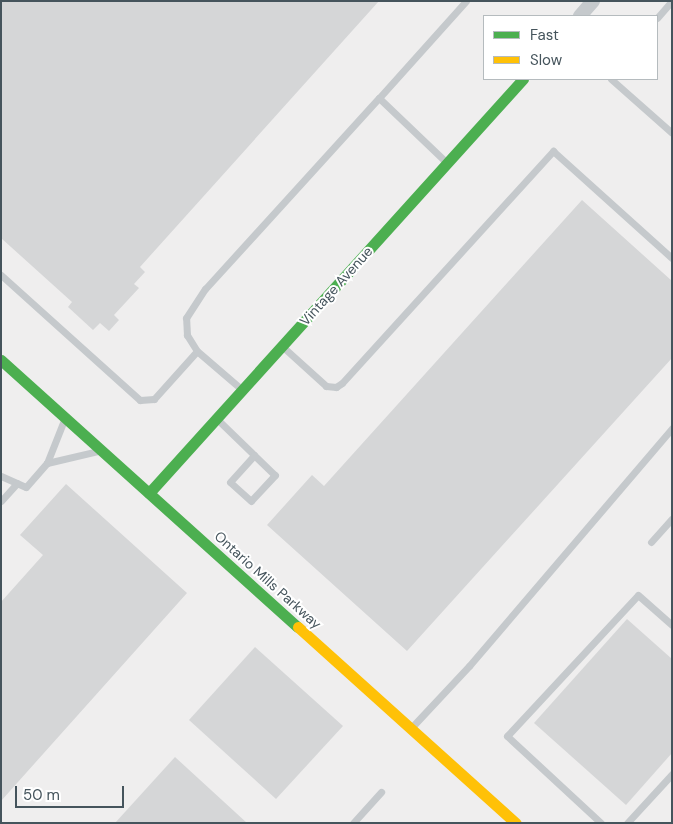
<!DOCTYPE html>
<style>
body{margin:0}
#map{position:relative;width:673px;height:824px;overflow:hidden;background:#efeeee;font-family:"DM Sans",sans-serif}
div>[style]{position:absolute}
.building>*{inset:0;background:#d5d6d7}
.lane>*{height:7px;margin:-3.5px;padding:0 3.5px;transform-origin:3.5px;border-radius:3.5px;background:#c5c9cc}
.street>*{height:14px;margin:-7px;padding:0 7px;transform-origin:7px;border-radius:7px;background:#c5c9cc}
.fast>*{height:11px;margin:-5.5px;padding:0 5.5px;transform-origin:5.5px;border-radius:5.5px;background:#4caf50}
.slow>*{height:11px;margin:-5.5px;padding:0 5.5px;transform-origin:5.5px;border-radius:5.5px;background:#ffc107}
span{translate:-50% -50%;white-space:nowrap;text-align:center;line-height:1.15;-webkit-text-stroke:4px #fff;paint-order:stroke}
.street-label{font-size:14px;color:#45545c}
.frame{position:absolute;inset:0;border:2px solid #45545c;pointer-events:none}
.legend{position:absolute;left:483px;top:15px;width:175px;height:65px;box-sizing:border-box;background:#fff;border:1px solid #b5bbbe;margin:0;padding:6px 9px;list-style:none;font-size:15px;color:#45545c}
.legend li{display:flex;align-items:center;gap:10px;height:25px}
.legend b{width:25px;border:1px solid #b5bbbe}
.scale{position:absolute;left:15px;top:786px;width:109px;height:22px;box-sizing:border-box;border:2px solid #45545c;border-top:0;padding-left:6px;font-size:15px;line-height:18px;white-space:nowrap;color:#45545c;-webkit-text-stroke:4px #fff;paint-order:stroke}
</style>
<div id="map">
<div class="building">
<i style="clip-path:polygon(1px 1px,379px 1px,140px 267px,145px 272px,134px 284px,139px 288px,114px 315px,119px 320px,109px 331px,100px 323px,93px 330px,68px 307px,72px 302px,1px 238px)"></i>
<i style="clip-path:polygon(582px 200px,672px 281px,672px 358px,407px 651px,267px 525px,312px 475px,324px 486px)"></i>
<i style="clip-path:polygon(66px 484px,187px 593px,1px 801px,1px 602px,43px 555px,20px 535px)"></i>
<i style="clip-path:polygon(627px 619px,672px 659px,672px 753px,626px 805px,534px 723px)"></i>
<i style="clip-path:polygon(255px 647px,343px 726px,276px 799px,189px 720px)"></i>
<i style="clip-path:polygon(175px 757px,247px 823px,115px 823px)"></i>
</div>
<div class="lane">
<i style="left:657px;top:18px;width:23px;rotate:-49deg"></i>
<i style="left:611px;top:79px;width:81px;rotate:41.5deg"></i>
<i style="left:379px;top:98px;width:130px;rotate:-48.1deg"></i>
<i style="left:1px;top:275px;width:187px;rotate:42deg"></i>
<i style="left:140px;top:400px;width:14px;rotate:-4deg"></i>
<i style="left:154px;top:399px;width:64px;rotate:-48.1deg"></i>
<i style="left:197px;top:351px;width:57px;rotate:40.7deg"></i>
<i style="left:283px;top:347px;width:58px;rotate:42.2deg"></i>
<i style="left:326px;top:386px;width:10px;rotate:6deg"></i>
<i style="left:336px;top:387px;width:7px;rotate:-34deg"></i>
<i style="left:342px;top:383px;width:314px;rotate:-47.7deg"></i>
<i style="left:553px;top:151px;width:160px;rotate:42deg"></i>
<i style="left:197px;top:351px;width:19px;rotate:-122deg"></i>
<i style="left:187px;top:335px;width:17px;rotate:-93deg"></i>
<i style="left:186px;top:318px;width:35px;rotate:-57deg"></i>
<i style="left:205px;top:289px;width:258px;rotate:-47.7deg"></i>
<i style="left:379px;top:98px;width:93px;rotate:43.7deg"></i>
<i style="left:218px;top:420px;width:50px;rotate:44.2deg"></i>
<i style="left:254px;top:455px;width:29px;rotate:44deg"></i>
<i style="left:275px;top:475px;width:35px;rotate:133deg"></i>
<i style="left:251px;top:501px;width:28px;rotate:-138deg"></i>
<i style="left:230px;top:482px;width:36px;rotate:-48deg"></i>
<i style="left:47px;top:463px;width:52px;rotate:-13.2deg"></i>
<i style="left:1px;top:476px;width:27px;rotate:24deg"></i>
<i style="left:26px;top:487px;width:32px;rotate:-49deg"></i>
<i style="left:47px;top:463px;width:46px;rotate:-68.4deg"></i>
<i style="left:1px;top:501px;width:24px;rotate:-48deg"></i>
<i style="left:651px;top:542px;width:31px;rotate:-48deg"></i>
<i style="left:411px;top:728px;width:85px;rotate:-46.9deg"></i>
<i style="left:469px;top:666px;width:313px;rotate:-49.5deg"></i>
<i style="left:353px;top:823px;width:42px;rotate:-47.9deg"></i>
<i style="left:601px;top:823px;width:128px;rotate:-137.2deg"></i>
<i style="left:507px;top:736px;width:192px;rotate:-47.1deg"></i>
<i style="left:638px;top:595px;width:45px;rotate:41.4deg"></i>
<i style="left:627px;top:823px;width:67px;rotate:-47.4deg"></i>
</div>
<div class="street">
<i style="left:580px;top:16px;width:20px;rotate:-49deg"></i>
</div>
<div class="fast">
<i style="left:1px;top:360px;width:399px;rotate:42deg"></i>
<i style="left:149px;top:493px;width:558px;rotate:-47.91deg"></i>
</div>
<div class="slow">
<i style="left:298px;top:627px;width:293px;rotate:42deg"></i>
</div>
<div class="street-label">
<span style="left:336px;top:286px;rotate:-48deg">Vintage Avenue</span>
<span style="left:268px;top:580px;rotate:42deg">Ontario Mills Parkway</span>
</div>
<div class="frame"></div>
<ul class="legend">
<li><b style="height:6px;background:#4caf50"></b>Fast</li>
<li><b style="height:6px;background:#ffc107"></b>Slow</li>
</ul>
<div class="scale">50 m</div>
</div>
